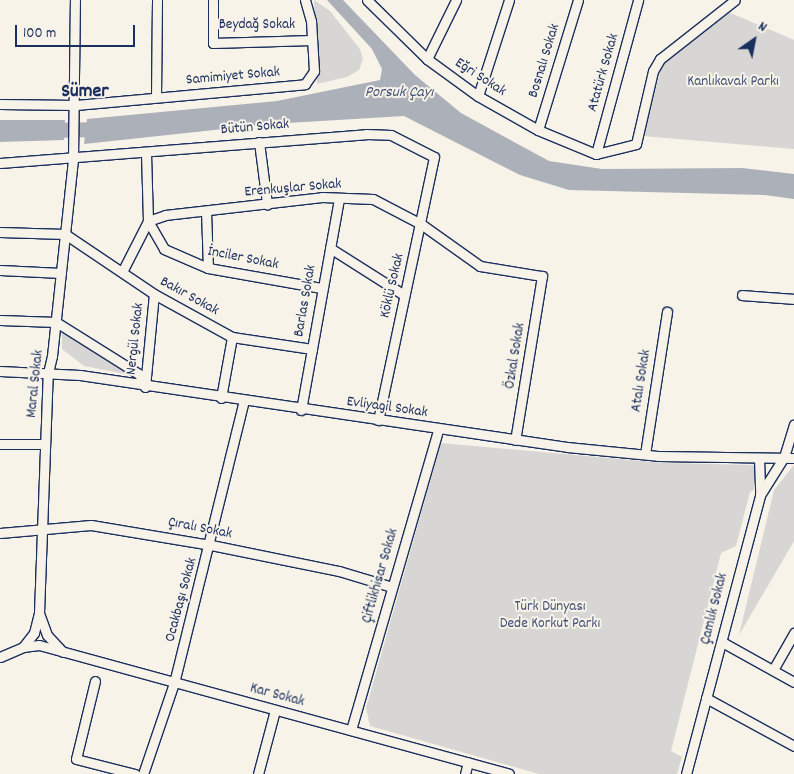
<!DOCTYPE html>
<meta charset="utf-8">
<style>
body{margin:0}
#map{position:relative;width:794px;height:774px;overflow:hidden;background:#f7f3e8;font-family:Dekko,sans-serif}
div>[style]{position:absolute}
.green>*{inset:0;background:#d7d6d4}
.water>*{inset:0;background:#acb0b9}
.river>*{height:15px;margin:-7.5px;padding:0 7.5px;transform-origin:7.5px;border-radius:7.5px;background:#acb0b9}
.roads{filter:drop-shadow(1px 0 #1b2f5e) drop-shadow(-1px 0 #1b2f5e) drop-shadow(0 1px #1b2f5e) drop-shadow(0 -1px #1b2f5e)}
.minor>*{height:9px;margin:-4.5px;padding:0 4.5px;transform-origin:4.5px;border-radius:4.5px;background:#f7f3e8}
span{translate:-50% -50%;white-space:nowrap;text-align:center;line-height:1.15;-webkit-text-stroke:4px #f7f3e8;paint-order:stroke}
.street-label{font-size:15px;color:#1b2f5e}
.park-label{font-size:15px;color:#415076}
.water-label{font-size:16px;color:#465679;font-style:italic}
.district-label{font-size:20px;color:#1b2f5e;font-weight:700}
.north{position:absolute;left:729px;top:15px;width:50px;height:50px;-webkit-text-stroke:4px #f7f3e8;paint-order:stroke;rotate:33deg;font-size:14px;font-weight:700;line-height:20px;text-align:center;color:#1b2f5e}
.north::after{content:'';display:block;margin:auto;width:18px;height:22px;background:#1b2f5e;clip-path:polygon(50% 0,100% 100%,50% 72%,0 100%)}
.scale{position:absolute;left:15px;top:25px;width:120px;height:22px;box-sizing:border-box;border:2px solid #1b2f5e;border-top:0;padding-left:6px;font-size:15px;line-height:18px;white-space:nowrap;color:#1b2f5e;-webkit-text-stroke:4px #f7f3e8;paint-order:stroke}
</style>
<div id="map">
<div class="green">
<i style="clip-path:polygon(314px 0,330px 11px,360px 49px,363px 59px,359px 70px,347px 77px,317px 84px)"></i>
<i style="clip-path:polygon(726px 11px,794px 40px,794px 149px,643px 136px,662px 65px)"></i>
<i style="clip-path:polygon(62px 332px,131px 373px,131px 375px,84px 366px,62px 349px)"></i>
<i style="clip-path:polygon(441px 443px,664px 463px,754px 465px,754px 490px,750px 492px,736px 546px,721px 553px,671px 751px,682px 757px,677px 774px,539px 774px,370px 726px,366px 708px)"></i>
<i style="clip-path:polygon(794px 465px,794px 541px,739px 635px,774px 490px)"></i>
</div>
<div class="water">
<i style="clip-path:polygon(327px 0,343px 0,415px 75px,461px 113px,549px 161px,602px 169px,742px 168px,794px 174px,794px 199px,765px 195px,569px 190px,520px 175px,404px 116px,271px 124px,84px 144px,87px 119px,277px 101px,380px 80px,382px 69px,372px 49px)"></i>
<i style="clip-path:polygon(0 120px,65px 120px,64px 140px,0 142px)"></i>
</div>
<div class="river">
<i style="left:44px;top:130px;width:62px;rotate:-0.9deg"></i>
</div>
<div class="roads">
<div class="minor">
<i style="left:213px;top:0;width:43px;rotate:90deg"></i>
<i style="left:213px;top:43px;width:99px;rotate:-1.7deg"></i>
<i style="left:367px;top:0;width:84px;rotate:44.5deg"></i>
<i style="left:427px;top:59px;width:63px;rotate:36deg"></i>
<i style="left:478px;top:96px;width:69px;rotate:29.5deg"></i>
<i style="left:538px;top:130px;width:63px;rotate:22.5deg"></i>
<i style="left:427px;top:59px;width:66px;rotate:-63.8deg"></i>
<i style="left:478px;top:96px;width:101px;rotate:-72.1deg"></i>
<i style="left:156px;top:97px;width:97px;rotate:-89.4deg"></i>
<i style="left:0;top:104px;width:76px;rotate:0.8deg"></i>
<i style="left:76px;top:105px;width:230px;rotate:-5.2deg"></i>
<i style="left:305px;top:84px;width:16px;rotate:-55deg"></i>
<i style="left:314px;top:71px;width:50px;rotate:-93.4deg"></i>
<i style="left:311px;top:21px;width:22px;rotate:-106deg"></i>
<i style="left:538px;top:130px;width:136px;rotate:-72.9deg"></i>
<i style="left:259px;top:142px;width:63px;rotate:82.6deg"></i>
<i style="left:596px;top:154px;width:41px;rotate:-14deg"></i>
<i style="left:636px;top:144px;width:75px;rotate:-76.9deg"></i>
<i style="left:653px;top:71px;width:14px;rotate:-60deg"></i>
<i style="left:660px;top:59px;width:95px;rotate:-38.2deg"></i>
<i style="left:596px;top:154px;width:160px;rotate:-74.7deg"></i>
<i style="left:0;top:163px;width:367px;rotate:-4.5deg"></i>
<i style="left:366px;top:134px;width:25px;rotate:2deg"></i>
<i style="left:391px;top:135px;width:48px;rotate:27.1deg"></i>
<i style="left:434px;top:157px;width:269px;rotate:102deg"></i>
<i style="left:206px;top:211px;width:57px;rotate:88deg"></i>
<i style="left:148px;top:221px;width:18px;rotate:-19deg"></i>
<i style="left:165px;top:215px;width:158px;rotate:-6.5deg"></i>
<i style="left:322px;top:197px;width:51px;rotate:2.2deg"></i>
<i style="left:373px;top:199px;width:54px;rotate:27.5deg"></i>
<i style="left:421px;top:224px;width:72px;rotate:35.4deg"></i>
<i style="left:480px;top:266px;width:63px;rotate:9.2deg"></i>
<i style="left:542px;top:276px;width:166px;rotate:99.3deg"></i>
<i style="left:148px;top:221px;width:32px;rotate:60deg"></i>
<i style="left:164px;top:249px;width:48px;rotate:23.4deg"></i>
<i style="left:208px;top:268px;width:115px;rotate:10deg"></i>
<i style="left:0;top:232px;width:65px;rotate:1.8deg"></i>
<i style="left:65px;top:234px;width:107px;rotate:34deg"></i>
<i style="left:154px;top:294px;width:89px;rotate:28.9deg"></i>
<i style="left:232px;top:337px;width:81px;rotate:8.5deg"></i>
<i style="left:330px;top:248px;width:88px;rotate:32.4deg"></i>
<i style="left:0;top:270px;width:61px;rotate:2.8deg"></i>
<i style="left:122px;top:272px;width:57px;rotate:-63deg"></i>
<i style="left:148px;top:221px;width:69px;rotate:-91.7deg"></i>
<i style="left:742px;top:295px;width:52px;rotate:4.4deg"></i>
<i style="left:0;top:320px;width:56px;rotate:2deg"></i>
<i style="left:56px;top:322px;width:98px;rotate:32.1deg"></i>
<i style="left:139px;top:374px;width:14px;rotate:65deg"></i>
<i style="left:0;top:371px;width:80px;rotate:2.9deg"></i>
<i style="left:80px;top:375px;width:492px;rotate:8.4deg"></i>
<i style="left:567px;top:447px;width:91px;rotate:5.6deg"></i>
<i style="left:658px;top:456px;width:136px;rotate:0.8deg"></i>
<i style="left:145px;top:387px;width:93px;rotate:-84.5deg"></i>
<i style="left:221px;top:398px;width:62px;rotate:-79.8deg"></i>
<i style="left:301px;top:410px;width:215px;rotate:-79.8deg"></i>
<i style="left:0;top:444px;width:44px"></i>
<i style="left:645px;top:454px;width:144px;rotate:-81.2deg"></i>
<i style="left:759px;top:458px;width:36px;rotate:88deg"></i>
<i style="left:0;top:533px;width:91px;rotate:-5deg"></i>
<i style="left:91px;top:525px;width:122px;rotate:9.5deg"></i>
<i style="left:211px;top:545px;width:131px;rotate:11.5deg"></i>
<i style="left:339px;top:571px;width:55px;rotate:16.8deg"></i>
<i style="left:39px;top:613px;width:23px;rotate:70deg"></i>
<i style="left:47px;top:635px;width:23px;rotate:47deg"></i>
<i style="left:722px;top:642px;width:82px;rotate:29.1deg"></i>
<i style="left:23px;top:647px;width:18px;rotate:-52deg"></i>
<i style="left:34px;top:633px;width:21px;rotate:-76deg"></i>
<i style="left:39px;top:613px;width:240px;rotate:-87.9deg"></i>
<i style="left:48px;top:373px;width:17px;rotate:-77deg"></i>
<i style="left:52px;top:356px;width:198px;rotate:-83.9deg"></i>
<i style="left:73px;top:159px;width:159px;rotate:-89.3deg"></i>
<i style="left:0;top:657px;width:25px;rotate:-23deg"></i>
<i style="left:23px;top:647px;width:16px;rotate:-7deg"></i>
<i style="left:39px;top:645px;width:487px;rotate:15.3deg"></i>
<i style="left:773px;top:670px;width:43px;rotate:-60.4deg"></i>
<i style="left:95px;top:681px;width:80px;rotate:103.7deg"></i>
<i style="left:76px;top:759px;width:61px;rotate:14.3deg"></i>
<i style="left:706px;top:698px;width:100px;rotate:28.6deg"></i>
<i style="left:351px;top:730px;width:312px;rotate:-73.8deg"></i>
<i style="left:143px;top:774px;width:96px;rotate:-71.2deg"></i>
<i style="left:174px;top:683px;width:291px;rotate:-76.1deg"></i>
<i style="left:258px;top:774px;width:66px;rotate:-75.1deg"></i>
<i style="left:465px;top:774px;width:12px;rotate:-76deg"></i>
<i style="left:686px;top:774px;width:289px;rotate:-75.1deg"></i>
<i style="left:760px;top:495px;width:45px;rotate:-57.7deg"></i>
<i style="left:784px;top:457px;width:34px;rotate:-73deg"></i>
</div>
</div>
<div class="street-label">
<span style="left:257px;top:26px">Beydağ Sokak</span>
<span style="left:545px;top:61px;rotate:-73deg">Bosnalı Sokak</span>
<span style="left:604px;top:73px;rotate:-74deg">Atatürk Sokak</span>
<span style="left:233px;top:77px;rotate:-5deg">Samimiyet Sokak</span>
<span style="left:480px;top:78px;rotate:33deg">Eğri Sokak</span>
<span style="left:255px;top:128px;rotate:-5deg">Bütün Sokak</span>
<span style="left:293px;top:189px;rotate:-5deg">Erenkuşlar Sokak</span>
<span style="left:243px;top:259px;rotate:11deg">İnciler Sokak</span>
<span style="left:393px;top:286px;rotate:-77deg">Köklü Sokak</span>
<span style="left:189px;top:297px;rotate:29deg">Bakır Sokak</span>
<span style="left:306px;top:301px;rotate:-80deg">Barlas Sokak</span>
<span style="left:136px;top:339px;rotate:-84deg">Nergül Sokak</span>
<span style="left:516px;top:356px;rotate:-81deg">Özkal Sokak</span>
<span style="left:642px;top:381px;rotate:-81deg">Atalı Sokak</span>
<span style="left:36px;top:384px;rotate:-84deg">Maral Sokak</span>
<span style="left:387px;top:408px;rotate:8deg">Evliyagil Sokak</span>
<span style="left:200px;top:529px;rotate:11deg">Çıralı Sokak</span>
<span style="left:381px;top:576px;rotate:-74deg">Çiftlikhisar Sokak</span>
<span style="left:182px;top:600px;rotate:-75deg">Ocakbaşı Sokak</span>
<span style="left:715px;top:609px;rotate:-76deg">Çamlık Sokak</span>
<span style="left:277px;top:696px;rotate:15deg">Kar Sokak</span>
</div>
<div class="park-label">
<span style="left:733px;top:83px">Kanlıkavak Parkı</span>
<span style="left:550px;top:616px">Türk Dünyası<br>Dede Korkut Parkı</span>
</div>
<div class="water-label">
<span style="left:399px;top:93px">Porsuk Çayı</span>
</div>
<div class="district-label">
<span style="left:85px;top:92px">Sümer</span>
</div>
<div class="north">N</div>
<div class="scale">100 m</div>
</div>
